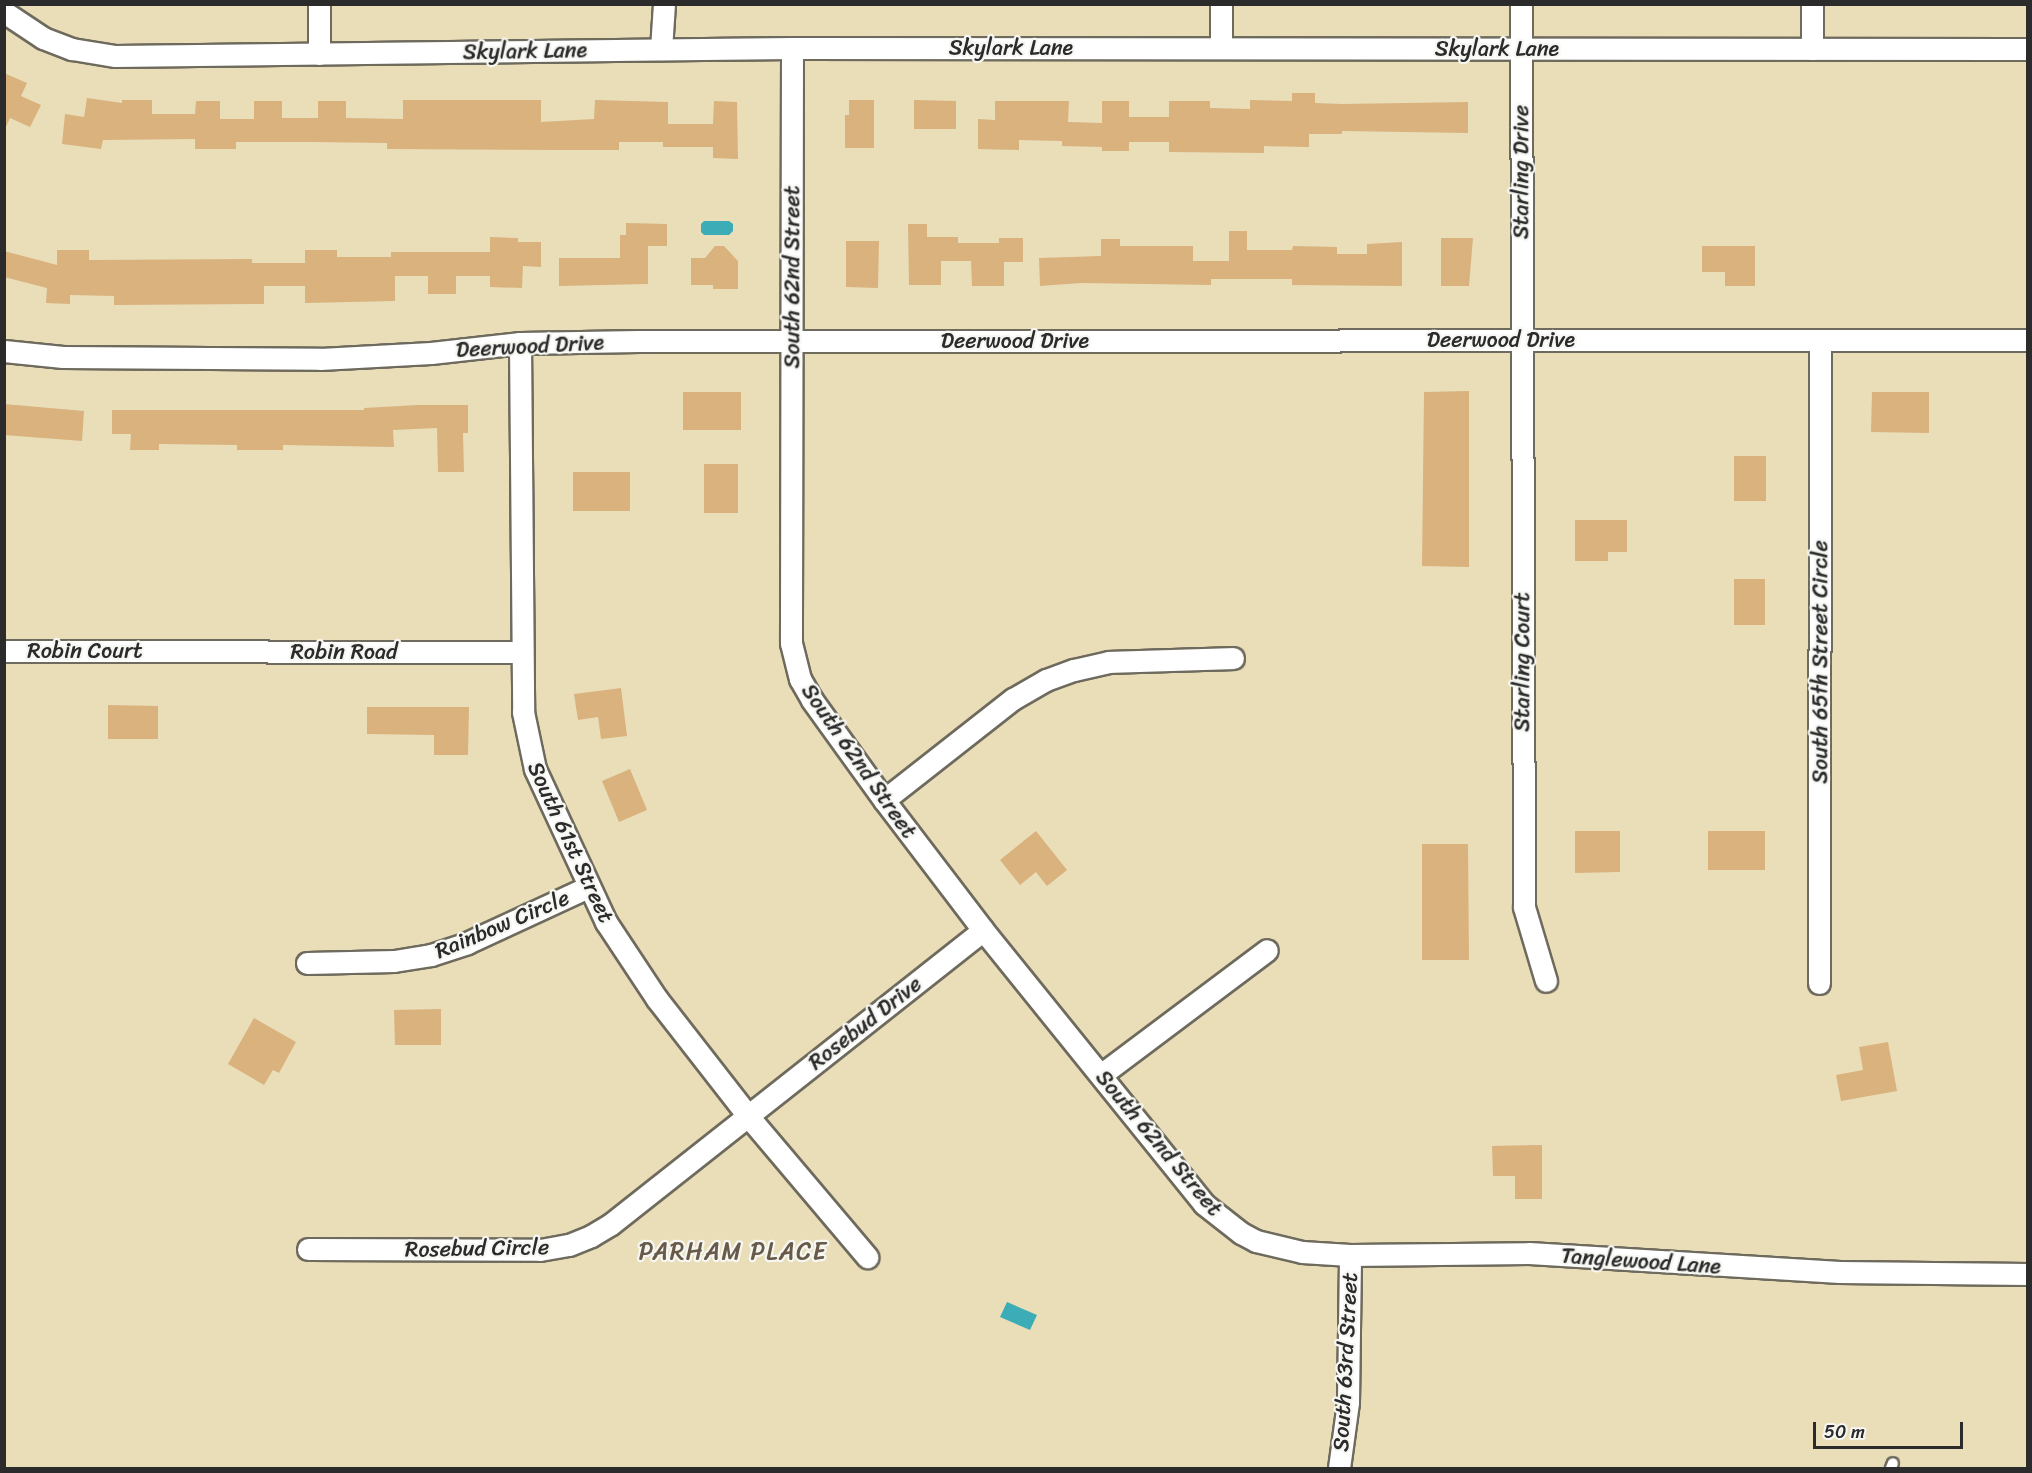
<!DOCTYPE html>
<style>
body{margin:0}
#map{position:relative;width:2032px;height:1473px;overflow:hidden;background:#eadeb9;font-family:Sriracha,sans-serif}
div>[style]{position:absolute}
.water>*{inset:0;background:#3cacb7}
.building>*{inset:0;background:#d9b27e}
.roads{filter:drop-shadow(2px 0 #6e6a5d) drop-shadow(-2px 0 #6e6a5d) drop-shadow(0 2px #6e6a5d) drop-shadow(0 -2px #6e6a5d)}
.lane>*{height:10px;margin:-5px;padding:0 5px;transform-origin:5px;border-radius:5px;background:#fff}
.street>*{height:21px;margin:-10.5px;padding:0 10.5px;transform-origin:10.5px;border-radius:10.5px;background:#fff}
span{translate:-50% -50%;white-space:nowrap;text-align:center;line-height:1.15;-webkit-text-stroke:4.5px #f6f6f2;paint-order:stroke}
.street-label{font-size:22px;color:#2b2b2b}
.neighbourhood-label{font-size:24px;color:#685a48;letter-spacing:1.5px}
.frame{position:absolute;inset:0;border:6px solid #2b2b2b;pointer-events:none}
.scale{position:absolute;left:1813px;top:1422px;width:150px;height:27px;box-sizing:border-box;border:3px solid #2b2b2b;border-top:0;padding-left:8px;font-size:18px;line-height:21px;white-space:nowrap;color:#2b2b2b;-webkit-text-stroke:4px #f6f6f2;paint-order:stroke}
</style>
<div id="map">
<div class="water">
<i style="clip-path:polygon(704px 221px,729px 221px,733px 224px,733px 231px,729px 235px,704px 235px,701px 232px,701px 224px)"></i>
<i style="clip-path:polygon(1007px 1302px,1037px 1315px,1030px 1330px,1000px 1317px)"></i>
</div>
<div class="building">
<i style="clip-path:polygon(4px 73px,27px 83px,21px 96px,41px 105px,30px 127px,10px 118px,4px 131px)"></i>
<i style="clip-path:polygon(1292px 93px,1315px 93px,1315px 103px,1342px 104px,1468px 102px,1468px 133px,1342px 131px,1342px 134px,1309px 134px,1309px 147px,1264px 146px,1264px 153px,1169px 152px,1169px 142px,1129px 142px,1129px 151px,1102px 151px,1102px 147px,1062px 146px,1062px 141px,1019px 140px,1019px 150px,978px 149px,978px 119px,995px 120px,995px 101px,1069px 101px,1068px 122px,1102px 123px,1102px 101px,1129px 101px,1129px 117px,1169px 117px,1169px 101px,1210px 101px,1210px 108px,1250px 109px,1250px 100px,1292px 101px)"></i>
<i style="clip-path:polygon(87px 98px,122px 103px,122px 100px,152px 100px,152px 114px,195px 114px,196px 101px,220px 101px,220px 119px,254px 119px,254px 101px,282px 101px,282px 118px,318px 118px,318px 101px,346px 101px,346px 118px,403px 119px,403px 100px,541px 100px,541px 122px,594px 119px,595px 100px,668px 102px,668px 124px,713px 124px,714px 101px,737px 102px,738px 159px,713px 158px,713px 147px,663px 147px,663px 142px,619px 142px,619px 150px,560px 150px,387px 149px,387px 143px,314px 142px,236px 142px,236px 149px,195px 149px,195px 139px,103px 140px,101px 149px,62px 144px,65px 114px,84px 117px)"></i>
<i style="clip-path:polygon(849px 100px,874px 100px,874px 148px,845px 148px,845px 115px,849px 115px)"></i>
<i style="clip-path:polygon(914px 100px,956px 101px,956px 129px,914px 129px)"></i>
<i style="clip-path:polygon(626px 223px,667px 224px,667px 246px,648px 246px,648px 284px,559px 286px,559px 258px,620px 258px,620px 235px,626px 235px)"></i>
<i style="clip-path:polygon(908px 224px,927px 224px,927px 237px,958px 237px,958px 243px,999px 243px,999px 238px,1023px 238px,1023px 262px,1004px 262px,1004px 286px,972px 286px,971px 261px,941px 261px,941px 285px,909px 285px)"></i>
<i style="clip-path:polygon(1229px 231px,1247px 231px,1247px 250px,1292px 250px,1293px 246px,1337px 247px,1337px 254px,1367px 254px,1367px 244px,1402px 242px,1402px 286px,1292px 285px,1292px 279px,1211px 279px,1211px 285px,1081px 283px,1040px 286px,1039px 258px,1101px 256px,1101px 239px,1120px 239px,1120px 246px,1193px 246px,1193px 261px,1229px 261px)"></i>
<i style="clip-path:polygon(490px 237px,518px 238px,518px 242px,541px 242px,541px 267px,523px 266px,522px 288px,490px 287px,490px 276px,456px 276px,456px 294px,428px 294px,428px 276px,395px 276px,395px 301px,305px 303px,305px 286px,264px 286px,264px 304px,114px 305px,114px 296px,70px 295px,70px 304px,46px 303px,47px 288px,4px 277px,4px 251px,57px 265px,57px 250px,89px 250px,89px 260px,252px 259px,252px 263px,305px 263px,305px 250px,337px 250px,337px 257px,391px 257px,391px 252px,490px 252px)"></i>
<i style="clip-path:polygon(1441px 238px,1473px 238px,1469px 286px,1441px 286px)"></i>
<i style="clip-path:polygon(846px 241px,879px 241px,878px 288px,846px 287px)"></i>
<i style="clip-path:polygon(715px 246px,724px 246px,738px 261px,738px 289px,713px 289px,713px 285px,691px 285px,691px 258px,705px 258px)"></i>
<i style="clip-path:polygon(1702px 246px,1755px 246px,1755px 286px,1725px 286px,1725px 272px,1702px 272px)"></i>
<i style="clip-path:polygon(1469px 391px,1469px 567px,1422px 566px,1424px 392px)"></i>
<i style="clip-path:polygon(683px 392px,741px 392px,741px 430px,683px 430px)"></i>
<i style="clip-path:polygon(1872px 392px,1929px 392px,1929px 433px,1871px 432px)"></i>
<i style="clip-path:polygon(4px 404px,84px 411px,82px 441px,4px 435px)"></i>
<i style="clip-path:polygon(417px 405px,468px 405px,468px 433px,463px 433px,464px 472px,438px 472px,437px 428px,393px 430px,394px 447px,283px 445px,283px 450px,237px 450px,237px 445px,159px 444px,159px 450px,130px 450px,131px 434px,112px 434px,112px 410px,364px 410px,364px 408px)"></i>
<i style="clip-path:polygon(1734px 456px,1766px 456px,1766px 501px,1734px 501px)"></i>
<i style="clip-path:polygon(704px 464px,738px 464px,738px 513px,704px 513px)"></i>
<i style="clip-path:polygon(573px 472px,630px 472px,630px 511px,573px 511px)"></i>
<i style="clip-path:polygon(1575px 520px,1627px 520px,1627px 552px,1608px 552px,1608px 561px,1575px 561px)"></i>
<i style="clip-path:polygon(1734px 579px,1765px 579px,1765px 625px,1734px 625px)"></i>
<i style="clip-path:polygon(621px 688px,627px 736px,601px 739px,598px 717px,578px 720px,574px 694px)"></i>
<i style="clip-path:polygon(108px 705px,158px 706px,158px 739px,108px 739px)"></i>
<i style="clip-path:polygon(367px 707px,469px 707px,468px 755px,434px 755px,434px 735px,367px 734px)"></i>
<i style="clip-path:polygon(630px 769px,647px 810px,619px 822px,602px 781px)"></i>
<i style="clip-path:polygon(1036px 831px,1067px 870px,1047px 886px,1036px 872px,1020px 885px,1000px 860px)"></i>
<i style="clip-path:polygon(1575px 831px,1620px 831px,1620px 872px,1575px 873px)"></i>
<i style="clip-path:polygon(1708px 831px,1765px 831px,1765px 870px,1708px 870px)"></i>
<i style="clip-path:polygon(1422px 844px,1468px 844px,1469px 960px,1422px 960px)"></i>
<i style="clip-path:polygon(441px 1009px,441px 1045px,395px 1045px,394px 1010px)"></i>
<i style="clip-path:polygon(254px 1018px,296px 1042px,279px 1073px,273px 1070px,264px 1085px,228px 1064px)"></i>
<i style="clip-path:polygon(1888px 1042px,1897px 1091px,1841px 1101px,1836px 1075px,1863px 1070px,1859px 1047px)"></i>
<i style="clip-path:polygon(1542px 1145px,1542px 1199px,1515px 1199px,1515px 1176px,1493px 1176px,1492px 1146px)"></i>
</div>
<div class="roads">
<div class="lane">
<i style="left:1891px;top:1468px;width:5px;rotate:-68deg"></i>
</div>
<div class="street">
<i style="left:1521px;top:4px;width:903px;rotate:89.81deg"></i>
<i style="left:1524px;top:907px;width:77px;rotate:73.4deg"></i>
<i style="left:4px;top:12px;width:47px;rotate:33.7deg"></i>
<i style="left:43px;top:38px;width:31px;rotate:21deg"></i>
<i style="left:72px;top:49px;width:44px;rotate:9.2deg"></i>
<i style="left:115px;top:56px;width:677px;rotate:-0.68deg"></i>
<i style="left:792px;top:48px;width:1236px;rotate:0.05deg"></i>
<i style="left:792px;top:48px;width:595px;rotate:90.1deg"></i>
<i style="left:791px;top:643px;width:37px;rotate:76deg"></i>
<i style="left:800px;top:679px;width:24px;rotate:60deg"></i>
<i style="left:812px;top:700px;width:123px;rotate:54.2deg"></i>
<i style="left:884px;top:800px;width:163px;rotate:52.7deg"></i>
<i style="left:983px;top:930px;width:352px;rotate:51.1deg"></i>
<i style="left:1204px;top:1204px;width:47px;rotate:38.1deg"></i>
<i style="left:1241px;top:1233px;width:17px;rotate:28deg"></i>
<i style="left:1256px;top:1241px;width:47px;rotate:13.4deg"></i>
<i style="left:1302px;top:1252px;width:48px;rotate:3.6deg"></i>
<i style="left:1350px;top:1255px;width:179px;rotate:-0.6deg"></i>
<i style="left:1529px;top:1253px;width:311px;rotate:3.5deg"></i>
<i style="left:1839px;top:1272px;width:189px;rotate:0.6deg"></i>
<i style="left:1221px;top:48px;width:44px;rotate:-90deg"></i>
<i style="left:661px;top:49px;width:45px;rotate:-86.2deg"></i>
<i style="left:1812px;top:49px;width:45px;rotate:-90deg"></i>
<i style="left:319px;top:54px;width:50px;rotate:-90deg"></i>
<i style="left:520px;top:343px;width:369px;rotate:89.5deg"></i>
<i style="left:523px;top:712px;width:58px;rotate:78.1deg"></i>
<i style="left:535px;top:769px;width:169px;rotate:65.1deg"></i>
<i style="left:606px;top:922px;width:92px;rotate:56.5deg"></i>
<i style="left:657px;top:999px;width:148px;rotate:52.1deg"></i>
<i style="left:748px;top:1116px;width:185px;rotate:49.8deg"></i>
<i style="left:4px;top:351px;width:59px;rotate:5.8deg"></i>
<i style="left:63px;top:357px;width:257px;rotate:0.4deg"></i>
<i style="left:320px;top:359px;width:111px;rotate:-3.1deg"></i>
<i style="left:431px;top:353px;width:90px;rotate:-6.4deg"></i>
<i style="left:520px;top:343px;width:119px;rotate:-1deg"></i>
<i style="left:639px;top:341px;width:1389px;rotate:-0.04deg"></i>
<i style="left:4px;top:651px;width:517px;rotate:0.11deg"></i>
<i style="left:884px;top:800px;width:164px;rotate:-38.1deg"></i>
<i style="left:1013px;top:699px;width:38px;rotate:-30deg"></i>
<i style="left:1046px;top:680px;width:30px;rotate:-20deg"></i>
<i style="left:1074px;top:670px;width:36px;rotate:-13deg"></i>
<i style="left:1109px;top:662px;width:124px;rotate:-1.8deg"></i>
<i style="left:307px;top:963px;width:87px;rotate:-1.3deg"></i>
<i style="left:394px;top:961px;width:37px;rotate:-9deg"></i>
<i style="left:431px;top:955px;width:38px;rotate:-18deg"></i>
<i style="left:467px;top:943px;width:133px;rotate:-24.8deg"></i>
<i style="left:1819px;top:983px;width:643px;rotate:-89.91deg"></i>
<i style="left:1102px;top:1074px;width:206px;rotate:-36.9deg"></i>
<i style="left:308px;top:1249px;width:232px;rotate:0.2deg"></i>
<i style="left:540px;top:1250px;width:29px;rotate:-10deg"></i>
<i style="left:569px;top:1245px;width:24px;rotate:-22deg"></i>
<i style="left:591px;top:1236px;width:23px;rotate:-31deg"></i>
<i style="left:611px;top:1224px;width:474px;rotate:-38.3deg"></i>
<i style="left:1339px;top:1468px;width:67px;rotate:-82.2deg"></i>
<i style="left:1348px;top:1402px;width:147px;rotate:-89.2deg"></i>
</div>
</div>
<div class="street-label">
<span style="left:1011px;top:48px">Skylark Lane</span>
<span style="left:1497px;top:49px">Skylark Lane</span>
<span style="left:525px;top:51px;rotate:-1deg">Skylark Lane</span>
<span style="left:1521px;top:172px;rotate:-90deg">Starling Drive</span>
<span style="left:792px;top:277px;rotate:-90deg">South 62nd Street</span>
<span style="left:1501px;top:340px">Deerwood Drive</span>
<span style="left:1015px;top:341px">Deerwood Drive</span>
<span style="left:530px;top:346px;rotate:-3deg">Deerwood Drive</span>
<span style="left:85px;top:651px">Robin Court</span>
<span style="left:344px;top:652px">Robin Road</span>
<span style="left:1522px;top:662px;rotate:-90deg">Starling Court</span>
<span style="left:1820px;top:662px;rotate:-90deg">South 65th Street Circle</span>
<span style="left:859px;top:761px;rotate:55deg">South 62nd Street</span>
<span style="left:571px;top:842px;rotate:65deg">South 61st Street</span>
<span style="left:502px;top:924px;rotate:-23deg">Rainbow Circle</span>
<span style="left:865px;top:1023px;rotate:-38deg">Rosebud Drive</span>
<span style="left:1159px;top:1143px;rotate:50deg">South 62nd Street</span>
<span style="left:477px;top:1248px;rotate:-1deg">Rosebud Circle</span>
<span style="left:1641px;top:1261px;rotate:4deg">Tanglewood Lane</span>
<span style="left:1345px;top:1362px;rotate:-87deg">South 63rd Street</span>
</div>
<div class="neighbourhood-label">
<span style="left:733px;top:1252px">PARHAM PLACE</span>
</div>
<div class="frame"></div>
<div class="scale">50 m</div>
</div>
